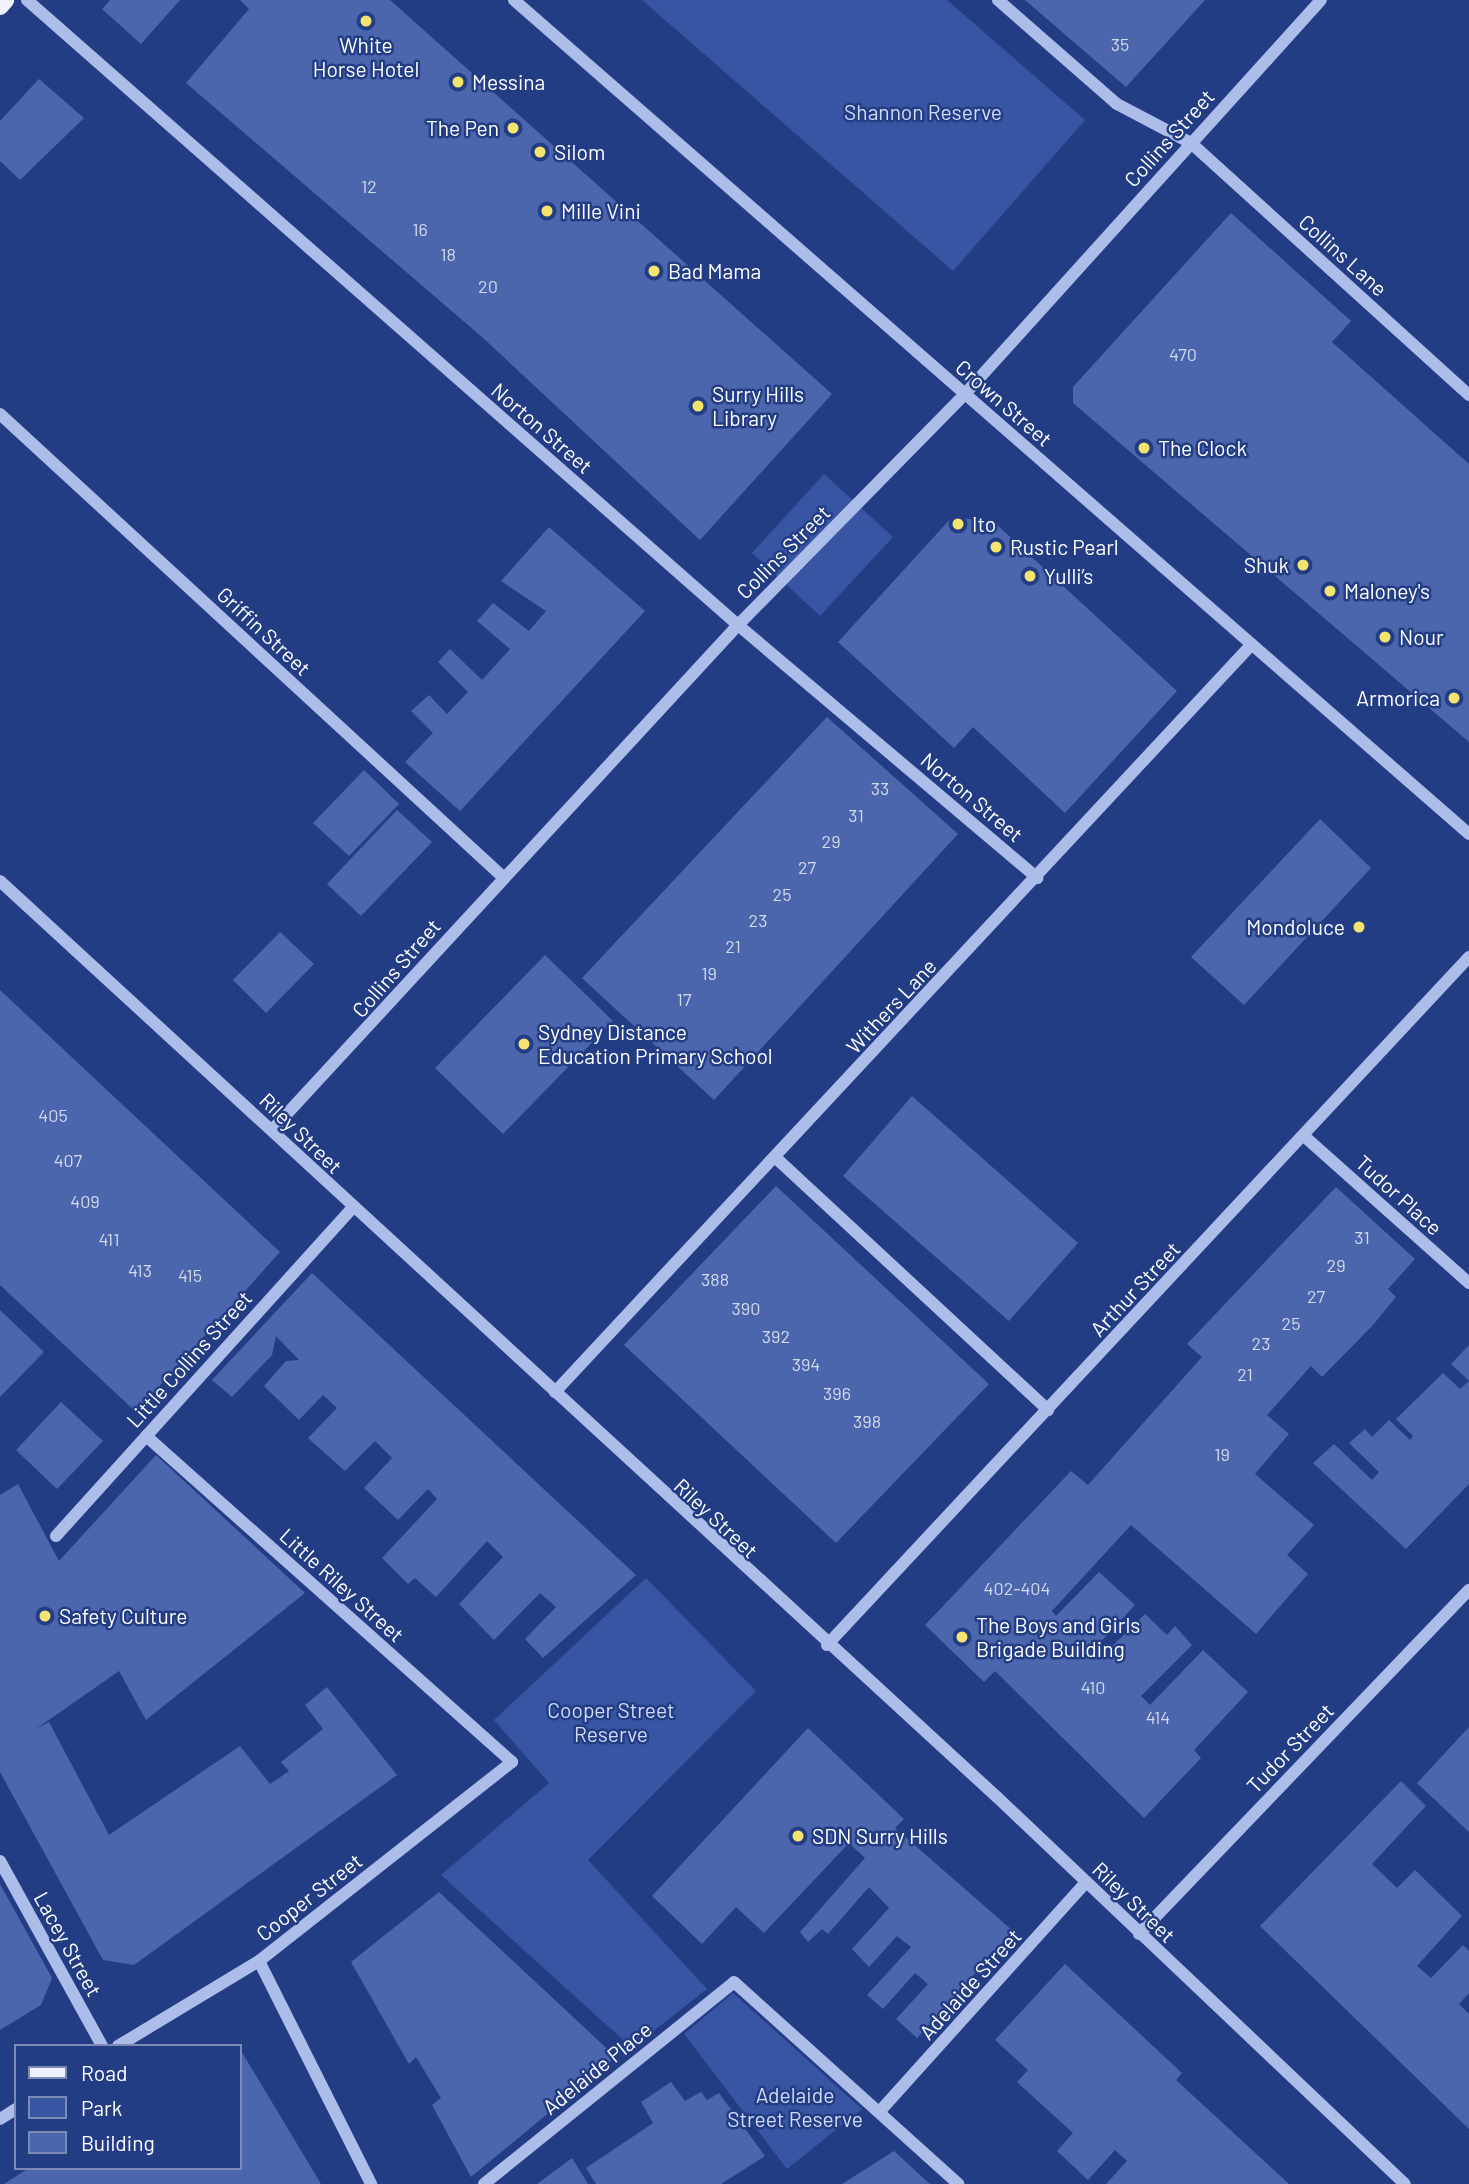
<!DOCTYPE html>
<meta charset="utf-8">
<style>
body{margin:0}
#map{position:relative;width:1469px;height:2184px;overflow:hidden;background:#233d85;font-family:Barlow,sans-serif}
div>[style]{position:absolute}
.green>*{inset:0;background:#3755a2}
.building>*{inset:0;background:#4b66ad}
.minor>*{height:12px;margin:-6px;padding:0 6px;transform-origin:6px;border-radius:6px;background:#acbde9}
.major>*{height:18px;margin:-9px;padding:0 9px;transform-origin:9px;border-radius:9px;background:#eff2fe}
.dots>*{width:19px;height:19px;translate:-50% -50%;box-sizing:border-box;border:4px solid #233d85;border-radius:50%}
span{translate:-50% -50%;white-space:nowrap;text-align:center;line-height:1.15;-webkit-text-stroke:5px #233d85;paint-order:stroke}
.number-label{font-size:18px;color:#d2d9ea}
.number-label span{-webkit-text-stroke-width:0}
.poi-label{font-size:21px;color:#fff}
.left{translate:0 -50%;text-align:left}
.right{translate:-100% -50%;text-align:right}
.park-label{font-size:21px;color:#d0dbf7}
.street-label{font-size:21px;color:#fff}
.legend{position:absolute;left:14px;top:2044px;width:228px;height:126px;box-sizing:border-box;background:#233d85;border:2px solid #7b8bb6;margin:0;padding:9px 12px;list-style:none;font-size:21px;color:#fff}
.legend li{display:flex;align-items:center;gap:14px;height:35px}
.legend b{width:35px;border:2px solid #7b8bb6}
</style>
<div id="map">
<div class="green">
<i style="clip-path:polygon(642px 0,947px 0,1085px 120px,953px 271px)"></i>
<i style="clip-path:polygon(824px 474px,893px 537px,820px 616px,752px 553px)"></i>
<i style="clip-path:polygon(646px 1578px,756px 1691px,588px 1860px,707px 1989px,632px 2048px,441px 1875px,549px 1783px,494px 1720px)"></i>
<i style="clip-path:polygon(733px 1993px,862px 2109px,787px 2169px,684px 2034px)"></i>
</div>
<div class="building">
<i style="clip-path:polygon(110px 0,180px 0,141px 44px,102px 9px)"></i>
<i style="clip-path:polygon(240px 0,390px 0,832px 394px,700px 540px,482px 337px,186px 83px,249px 9px)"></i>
<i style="clip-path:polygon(1025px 0,1205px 0,1126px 87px)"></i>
<i style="clip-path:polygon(39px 79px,84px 118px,20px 180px,0 161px,0 121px)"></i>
<i style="clip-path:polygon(1231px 213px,1351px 321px,1332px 342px,1469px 464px,1469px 742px,1073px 403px,1073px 387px)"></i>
<i style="clip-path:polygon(953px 516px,996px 524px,1177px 691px,1065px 813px,973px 727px,954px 748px,838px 642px)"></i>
<i style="clip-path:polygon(549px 527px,645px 611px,460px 811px,405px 762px,433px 733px,411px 711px,429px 695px,447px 714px,468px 692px,438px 662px,450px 649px,482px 680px,510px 649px,477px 621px,493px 603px,529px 631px,546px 611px,501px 581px)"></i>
<i style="clip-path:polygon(827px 717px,958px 834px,714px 1100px,582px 978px)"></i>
<i style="clip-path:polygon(364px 770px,399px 804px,349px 856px,313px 823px)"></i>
<i style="clip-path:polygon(397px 810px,432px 842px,361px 916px,327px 884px)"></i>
<i style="clip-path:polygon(1320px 819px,1371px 868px,1244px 1005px,1191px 957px)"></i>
<i style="clip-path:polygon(280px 932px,314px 964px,266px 1013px,233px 980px)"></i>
<i style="clip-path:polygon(545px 955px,613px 1021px,503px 1134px,435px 1068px)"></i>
<i style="clip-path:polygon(0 990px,280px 1252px,136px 1412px,0 1285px)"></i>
<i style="clip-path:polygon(912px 1096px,1078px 1243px,1009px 1321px,843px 1176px)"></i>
<i style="clip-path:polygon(776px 1186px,989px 1384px,836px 1543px,624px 1345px)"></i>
<i style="clip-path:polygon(1336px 1187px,1415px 1259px,1388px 1289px,1396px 1297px,1373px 1325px,1322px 1377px,1311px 1366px,1267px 1415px,1289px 1434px,1255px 1474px,1314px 1525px,1287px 1555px,1308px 1574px,1256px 1634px,1131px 1525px,1052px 1611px,1056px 1616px,1099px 1572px,1135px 1605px,1093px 1650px,1101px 1657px,1145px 1614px,1167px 1635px,1175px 1626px,1192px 1645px,1141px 1696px,1150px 1705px,1203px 1650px,1248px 1692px,1194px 1750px,1201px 1758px,1144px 1818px,995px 1671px,984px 1682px,925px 1625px,1071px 1471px,1088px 1485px,1202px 1357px,1187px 1344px)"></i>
<i style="clip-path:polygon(312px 1273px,636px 1575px,543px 1658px,525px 1639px,556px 1607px,540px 1593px,494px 1640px,459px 1604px,503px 1557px,487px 1541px,436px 1597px,415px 1578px,408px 1584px,382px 1558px,437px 1499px,428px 1489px,398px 1520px,364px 1488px,392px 1458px,375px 1441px,345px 1471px,308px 1438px,337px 1408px,323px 1395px,299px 1420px,264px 1386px,286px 1361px,299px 1360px,276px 1336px,272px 1355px,232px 1397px,212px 1380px)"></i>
<i style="clip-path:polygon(0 1310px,44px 1352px,0 1397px)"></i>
<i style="clip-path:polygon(1469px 1345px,1469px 1484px,1406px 1549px,1313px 1463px,1334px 1444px,1372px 1480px,1379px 1472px,1349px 1443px,1365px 1429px,1372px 1437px,1389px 1420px,1410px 1440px,1413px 1436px,1396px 1419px,1443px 1373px,1460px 1389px,1469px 1381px,1451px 1364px)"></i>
<i style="clip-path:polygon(61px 1402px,103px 1441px,57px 1489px,16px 1450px)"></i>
<i style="clip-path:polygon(156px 1455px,305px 1593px,146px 1720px,119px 1671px,36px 1729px,49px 1722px,109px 1835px,240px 1746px,270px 1784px,289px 1771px,281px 1762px,323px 1729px,305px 1705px,327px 1687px,397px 1775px,134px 1965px,103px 1960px,0 1772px,0 1495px,18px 1484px,59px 1561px)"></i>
<i style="clip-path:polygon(1469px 1727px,1469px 1832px,1417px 1783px)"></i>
<i style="clip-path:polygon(808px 1728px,904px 1819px,895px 1828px,1013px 1931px,917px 2038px,896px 2019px,928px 1984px,915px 1973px,883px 2009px,867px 1995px,911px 1947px,897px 1936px,869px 1967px,852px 1949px,889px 1908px,869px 1887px,828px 1934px,822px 1929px,808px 1942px,800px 1932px,865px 1858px,849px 1843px,764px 1933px,736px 1907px,702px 1944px,652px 1896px)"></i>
<i style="clip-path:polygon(1401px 1781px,1426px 1806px,1372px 1864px,1397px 1888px,1415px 1870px,1462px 1916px,1417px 1966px,1431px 1978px,1463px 1945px,1469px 1951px,1469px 1993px,1459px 2004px,1469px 2014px,1469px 2129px,1260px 1926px)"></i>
<i style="clip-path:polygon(0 1884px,52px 1978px,41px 2005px,0 2030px)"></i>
<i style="clip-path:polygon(439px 1892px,616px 2057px,471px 2177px,432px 2105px,441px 2098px,416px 2057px,409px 2064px,351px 1962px)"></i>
<i style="clip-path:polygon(1065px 1964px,1182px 2073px,1176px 2080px,1289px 2184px,1106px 2184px,1127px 2161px,1115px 2150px,1088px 2180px,1057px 2151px,1073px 2133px,1017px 2082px,1028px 2070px,995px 2040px)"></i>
<i style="clip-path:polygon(240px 2049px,321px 2184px,4px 2184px,29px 2168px,240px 2168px)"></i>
<i style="clip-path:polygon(671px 2082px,685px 2101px,701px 2092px,707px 2100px,719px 2093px,765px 2156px,721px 2184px,596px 2184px,586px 2168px,653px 2123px,641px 2102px)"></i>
<i style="clip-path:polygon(894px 2151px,930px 2184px,842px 2184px)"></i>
<i style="clip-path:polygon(572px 2158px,588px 2184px,537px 2184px)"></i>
</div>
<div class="minor">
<i style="left:27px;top:0;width:947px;rotate:41.32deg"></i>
<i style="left:738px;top:625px;width:392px;rotate:40.2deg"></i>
<i style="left:514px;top:0;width:1268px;rotate:41.13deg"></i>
<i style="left:998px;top:0;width:158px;rotate:41.2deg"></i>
<i style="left:1117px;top:104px;width:84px;rotate:27.8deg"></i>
<i style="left:1191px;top:143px;width:375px;rotate:42.2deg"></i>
<i style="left:0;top:414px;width:684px;rotate:42.63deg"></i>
<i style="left:0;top:881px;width:1354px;rotate:42.58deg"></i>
<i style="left:997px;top:1797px;width:562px;rotate:43.49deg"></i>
<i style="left:272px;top:1130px;width:687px;rotate:-47.3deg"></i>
<i style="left:738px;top:625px;width:322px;rotate:-45.5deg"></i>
<i style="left:964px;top:395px;width:532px;rotate:-47.89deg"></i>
<i style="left:1304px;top:1136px;width:221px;rotate:41.7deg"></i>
<i style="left:776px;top:1158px;width:371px;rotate:42.8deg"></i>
<i style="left:555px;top:1392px;width:1022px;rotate:-47.02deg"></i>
<i style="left:56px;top:1536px;width:440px;rotate:-47.9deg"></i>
<i style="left:827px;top:1645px;width:941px;rotate:-46.98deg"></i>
<i style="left:0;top:1861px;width:211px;rotate:61.1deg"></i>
<i style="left:1139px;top:1934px;width:477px;rotate:-46.2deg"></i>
<i style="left:259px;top:1961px;width:250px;rotate:63.3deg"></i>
<i style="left:118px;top:2046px;width:165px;rotate:-31.1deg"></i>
<i style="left:259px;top:1961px;width:322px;rotate:-38.2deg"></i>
<i style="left:512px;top:1762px;width:490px;rotate:-138.3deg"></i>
<i style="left:881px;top:2110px;width:307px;rotate:-48deg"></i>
<i style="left:0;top:2119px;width:19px;rotate:-32deg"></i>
<i style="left:484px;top:2184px;width:321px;rotate:-38.9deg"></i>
<i style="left:734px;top:1982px;width:302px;rotate:42deg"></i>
</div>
<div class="major">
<i style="left:0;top:6px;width:8px;rotate:-50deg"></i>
</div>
<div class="dots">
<i style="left:366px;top:21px;background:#f4e46f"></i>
<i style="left:458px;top:82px;background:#f4e46f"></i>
<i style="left:513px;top:128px;background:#f4e46f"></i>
<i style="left:540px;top:152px;background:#f4e46f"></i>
<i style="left:547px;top:211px;background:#f4e46f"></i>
<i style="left:654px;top:271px;background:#f4e46f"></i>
<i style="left:698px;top:406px;background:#f4e46f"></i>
<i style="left:1144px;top:448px;background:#f4e46f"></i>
<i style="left:958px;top:524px;background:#f4e46f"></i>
<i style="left:996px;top:547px;background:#f4e46f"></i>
<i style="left:1303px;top:565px;background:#f4e46f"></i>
<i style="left:1030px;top:576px;background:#f4e46f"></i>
<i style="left:1330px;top:591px;background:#f4e46f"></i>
<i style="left:1385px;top:637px;background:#f4e46f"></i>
<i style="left:1454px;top:698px;background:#f4e46f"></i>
<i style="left:1359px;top:927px;background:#f4e46f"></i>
<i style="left:524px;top:1044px;background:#f4e46f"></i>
<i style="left:45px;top:1616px;background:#f4e46f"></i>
<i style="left:962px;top:1637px;background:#f4e46f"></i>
<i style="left:798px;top:1836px;background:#f4e46f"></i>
</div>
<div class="number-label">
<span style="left:1120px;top:44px">35</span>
<span style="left:369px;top:186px">12</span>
<span style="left:420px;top:229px">16</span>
<span style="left:448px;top:254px">18</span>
<span style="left:488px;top:286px">20</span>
<span style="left:1183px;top:354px">470</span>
<span style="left:880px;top:788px">33</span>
<span style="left:856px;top:815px">31</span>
<span style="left:831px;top:841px">29</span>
<span style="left:807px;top:867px">27</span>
<span style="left:782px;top:894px">25</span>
<span style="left:758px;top:920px">23</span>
<span style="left:733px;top:946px">21</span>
<span style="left:709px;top:973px">19</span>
<span style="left:684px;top:999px">17</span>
<span style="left:53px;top:1115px">405</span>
<span style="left:68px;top:1160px">407</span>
<span style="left:85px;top:1201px">409</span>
<span style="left:1362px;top:1237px">31</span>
<span style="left:109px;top:1239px">411</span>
<span style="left:1336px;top:1265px">29</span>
<span style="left:140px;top:1270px">413</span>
<span style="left:190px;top:1275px">415</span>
<span style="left:715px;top:1279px">388</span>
<span style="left:1316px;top:1296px">27</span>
<span style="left:746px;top:1308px">390</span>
<span style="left:1291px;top:1323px">25</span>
<span style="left:776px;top:1336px">392</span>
<span style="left:1261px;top:1343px">23</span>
<span style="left:806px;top:1364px">394</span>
<span style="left:1245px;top:1374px">21</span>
<span style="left:837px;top:1393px">396</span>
<span style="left:867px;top:1421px">398</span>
<span style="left:1222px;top:1454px">19</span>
<span style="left:1017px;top:1588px">402-404</span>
<span style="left:1093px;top:1687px">410</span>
<span style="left:1158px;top:1717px">414</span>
</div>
<div class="poi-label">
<span style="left:366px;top:57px">White<br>Horse Hotel</span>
<span class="left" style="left:472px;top:82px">Messina</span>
<span class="right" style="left:499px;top:128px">The Pen</span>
<span class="left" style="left:554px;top:152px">Silom</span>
<span class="left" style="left:561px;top:211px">Mille Vini</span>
<span class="left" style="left:668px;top:271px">Bad Mama</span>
<span class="left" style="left:712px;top:406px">Surry Hills<br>Library</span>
<span class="left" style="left:1158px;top:448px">The Clock</span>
<span class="left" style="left:972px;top:524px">Ito</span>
<span class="left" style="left:1010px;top:547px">Rustic Pearl</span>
<span class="right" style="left:1289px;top:565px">Shuk</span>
<span class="left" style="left:1044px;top:576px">Yulli’s</span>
<span class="left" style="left:1344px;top:591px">Maloney's</span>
<span class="left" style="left:1399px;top:637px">Nour</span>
<span class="right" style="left:1440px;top:698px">Armorica</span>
<span class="right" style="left:1345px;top:927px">Mondoluce</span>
<span class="left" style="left:538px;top:1044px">Sydney Distance<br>Education Primary School</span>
<span class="left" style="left:59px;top:1616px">Safety Culture</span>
<span class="left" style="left:976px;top:1637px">The Boys and Girls<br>Brigade Building</span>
<span class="left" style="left:812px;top:1836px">SDN Surry Hills</span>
</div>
<div class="park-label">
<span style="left:923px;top:112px">Shannon Reserve</span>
<span style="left:611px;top:1722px">Cooper Street<br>Reserve</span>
<span style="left:795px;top:2107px">Adelaide<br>Street Reserve</span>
</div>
<div class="street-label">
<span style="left:1169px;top:138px;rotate:-48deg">Collins Street</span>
<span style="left:1343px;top:255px;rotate:42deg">Collins Lane</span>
<span style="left:1004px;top:403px;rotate:41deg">Crown Street</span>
<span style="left:542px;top:428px;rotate:41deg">Norton Street</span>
<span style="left:783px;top:552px;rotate:-45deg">Collins Street</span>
<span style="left:264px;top:631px;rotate:43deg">Griffin Street</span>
<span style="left:972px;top:797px;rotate:40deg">Norton Street</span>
<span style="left:396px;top:968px;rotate:-49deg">Collins Street</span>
<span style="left:891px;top:1006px;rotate:-47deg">Withers Lane</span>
<span style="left:301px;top:1133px;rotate:44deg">Riley Street</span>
<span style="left:1399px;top:1195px;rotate:42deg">Tudor Place</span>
<span style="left:1135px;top:1289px;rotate:-47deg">Arthur Street</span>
<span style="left:189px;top:1359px;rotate:-48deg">Little Collins Street</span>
<span style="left:716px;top:1518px;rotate:43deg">Riley Street</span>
<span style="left:342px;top:1585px;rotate:42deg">Little Riley Street</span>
<span style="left:1290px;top:1748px;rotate:-46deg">Tudor Street</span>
<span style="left:309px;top:1897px;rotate:-38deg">Cooper Street</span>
<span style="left:1134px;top:1902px;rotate:44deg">Riley Street</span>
<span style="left:68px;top:1944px;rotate:61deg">Lacey Street</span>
<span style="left:970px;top:1984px;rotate:-48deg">Adelaide Street</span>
<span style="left:597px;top:2068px;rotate:-39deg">Adelaide Place</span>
</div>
<ul class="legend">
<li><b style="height:9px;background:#eff2fe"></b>Road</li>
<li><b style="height:19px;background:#3755a2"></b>Park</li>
<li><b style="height:19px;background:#4b66ad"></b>Building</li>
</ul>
</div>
